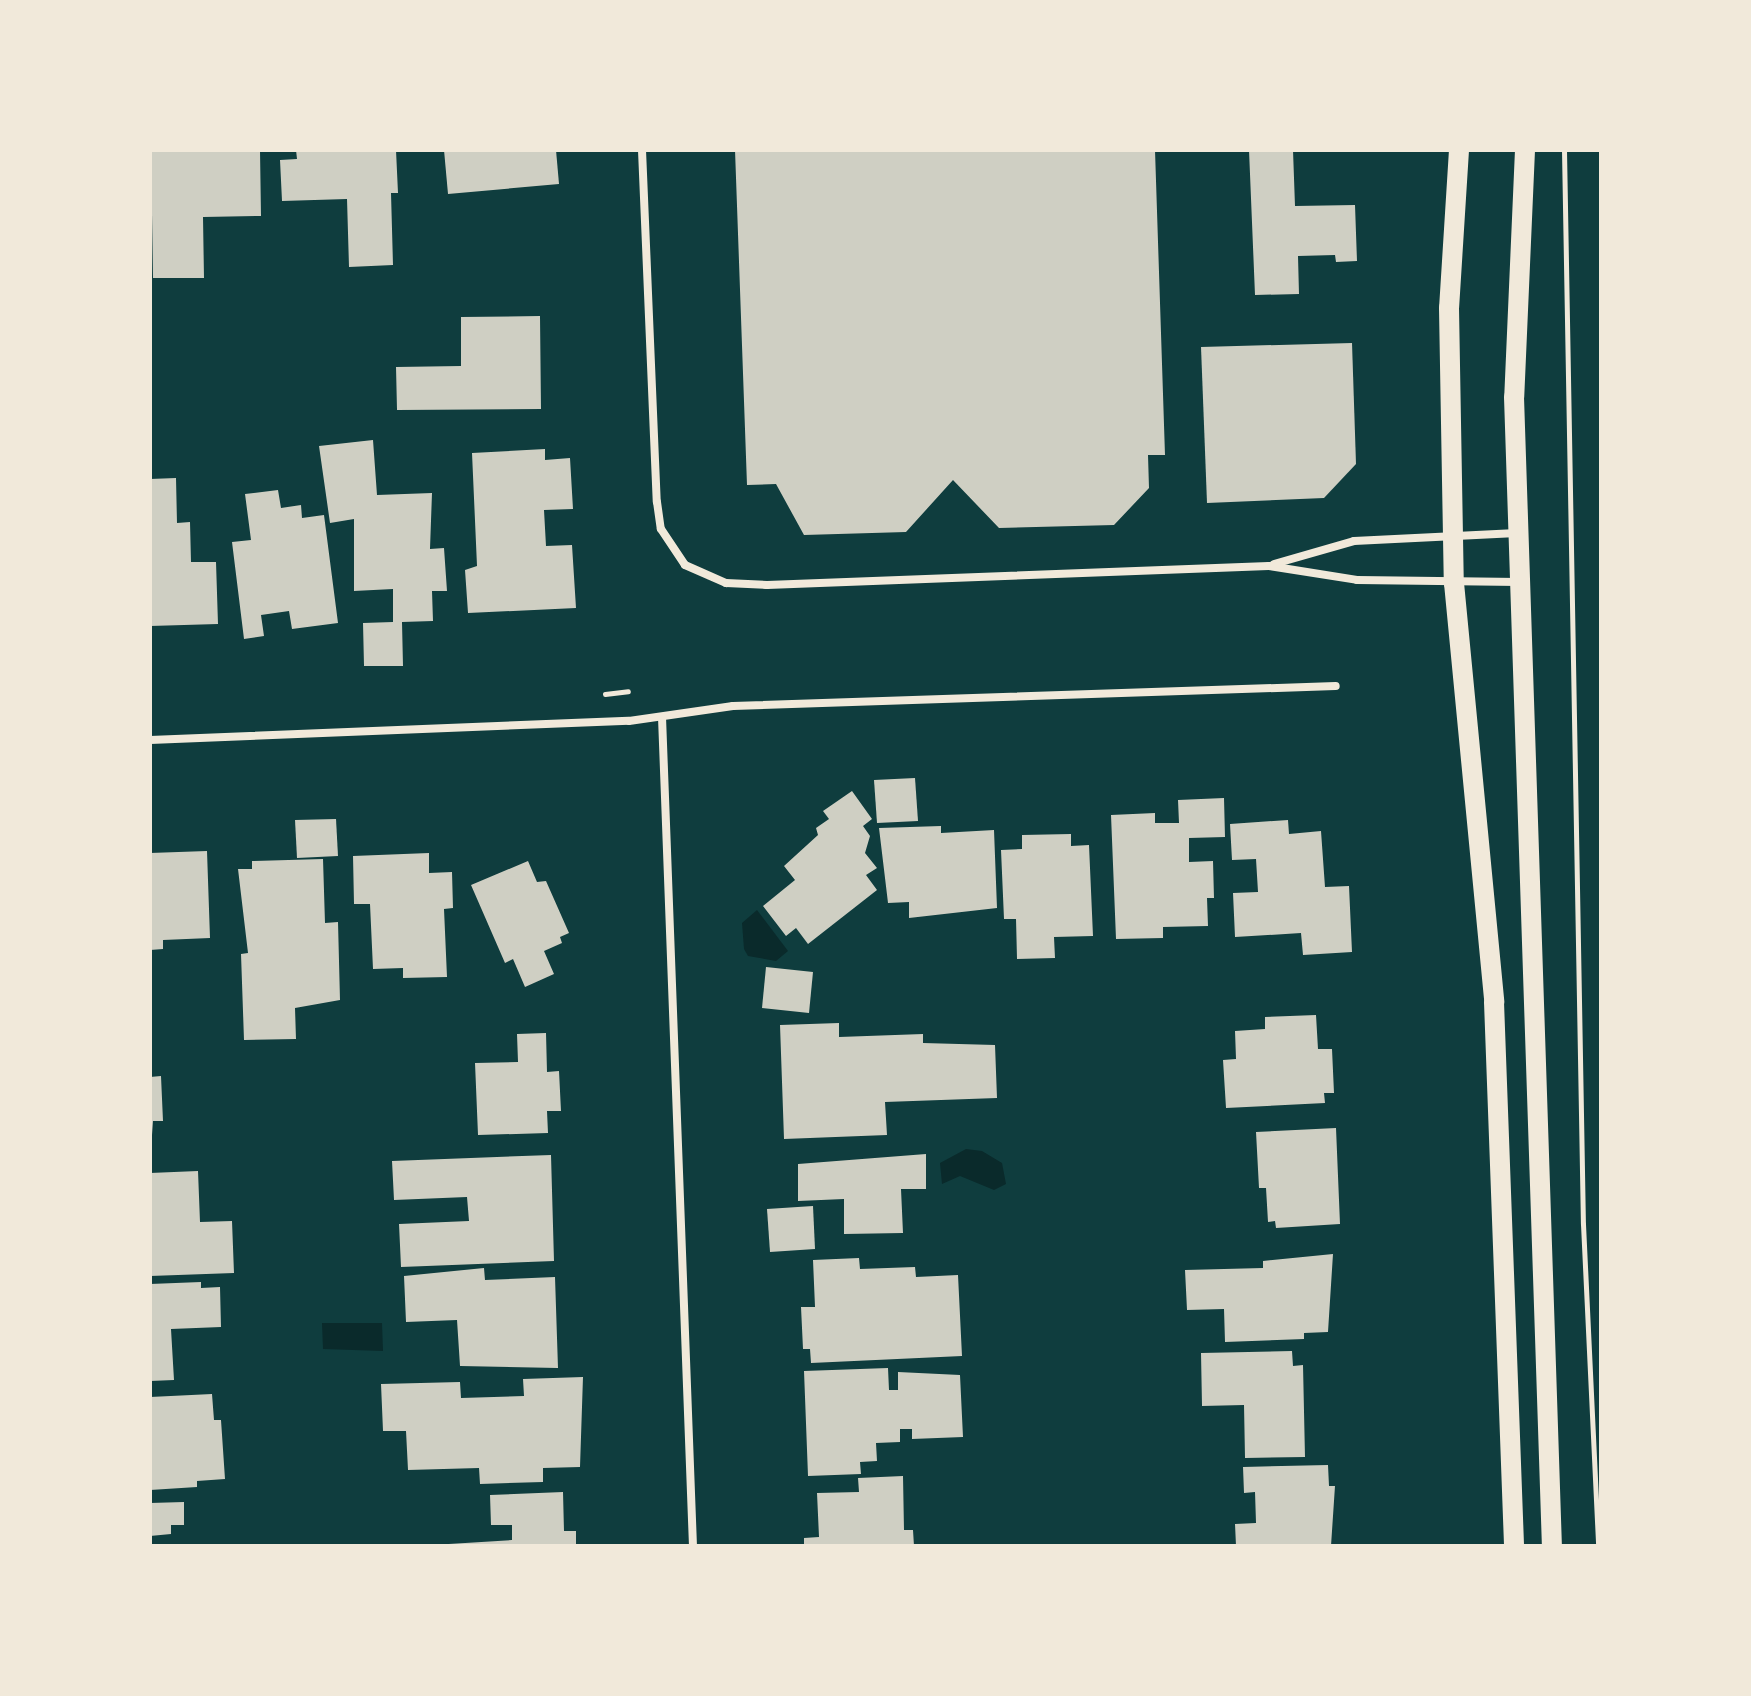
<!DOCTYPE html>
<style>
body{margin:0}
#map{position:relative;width:1751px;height:1696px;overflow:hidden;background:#0f3d3e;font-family:Roboto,sans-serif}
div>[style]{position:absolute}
.water>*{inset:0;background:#0a2a2b}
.building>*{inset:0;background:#cfcfc3}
.path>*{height:5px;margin:-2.5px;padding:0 2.5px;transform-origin:2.5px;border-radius:2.5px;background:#f1e9da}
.minor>*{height:8px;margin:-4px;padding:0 4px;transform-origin:4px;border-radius:4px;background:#f1e9da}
.primary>*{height:20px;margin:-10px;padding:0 10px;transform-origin:10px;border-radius:10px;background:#f1e9da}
span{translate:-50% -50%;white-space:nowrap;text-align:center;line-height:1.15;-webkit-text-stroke:8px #f1e9da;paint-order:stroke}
.frame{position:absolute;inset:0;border:152px solid #f1e9da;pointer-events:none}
</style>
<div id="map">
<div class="water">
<i style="clip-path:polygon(757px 910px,788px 951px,776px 961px,748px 956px,744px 949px,742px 923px)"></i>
<i style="clip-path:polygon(966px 1149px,982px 1151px,1002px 1163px,1006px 1184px,994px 1190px,960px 1176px,942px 1184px,940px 1163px)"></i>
<i style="clip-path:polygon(322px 1323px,382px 1323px,383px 1351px,323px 1349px)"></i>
</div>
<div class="building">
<i style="clip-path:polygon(151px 150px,260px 150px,261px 216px,203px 217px,204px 278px,153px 278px)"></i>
<i style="clip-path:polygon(296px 150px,396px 150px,398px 193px,391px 193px,393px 265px,349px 267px,347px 199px,282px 201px,280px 160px,297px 159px)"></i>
<i style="clip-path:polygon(444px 150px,556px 150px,559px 184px,448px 194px)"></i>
<i style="clip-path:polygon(735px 150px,1155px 150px,1165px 455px,1148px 455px,1149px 488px,1114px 525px,999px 528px,953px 480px,906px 532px,804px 535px,776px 484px,747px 485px)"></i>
<i style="clip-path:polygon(1249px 150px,1293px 150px,1295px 206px,1355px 205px,1357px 261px,1336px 262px,1335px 255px,1298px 256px,1299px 294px,1255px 295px)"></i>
<i style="clip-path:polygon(540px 316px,541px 409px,397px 410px,396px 367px,461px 366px,461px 317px)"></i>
<i style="clip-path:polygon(1352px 343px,1356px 464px,1324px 498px,1207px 503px,1201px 347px)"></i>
<i style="clip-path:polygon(373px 440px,377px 495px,432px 493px,430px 549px,444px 548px,447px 591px,432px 591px,433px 621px,402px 622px,403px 666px,364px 666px,363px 623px,393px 622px,393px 589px,354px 591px,354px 519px,330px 523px,319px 446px)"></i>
<i style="clip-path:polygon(545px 449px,545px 460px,570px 458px,573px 509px,544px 510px,546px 546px,572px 545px,576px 608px,468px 613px,465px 570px,477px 566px,472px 453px)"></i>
<i style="clip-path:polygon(176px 478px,177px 523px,190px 522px,191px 562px,216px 562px,218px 624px,150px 626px,150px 479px)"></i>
<i style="clip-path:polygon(278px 490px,281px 508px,301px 505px,302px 518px,324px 515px,338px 623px,292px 629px,289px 611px,261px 615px,264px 636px,244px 639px,232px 542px,251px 540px,245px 494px)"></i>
<i style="clip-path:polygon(915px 778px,918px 821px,877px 823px,874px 780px)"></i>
<i style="clip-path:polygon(852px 791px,872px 819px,863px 826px,870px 836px,865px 853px,877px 868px,866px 875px,877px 890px,808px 944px,796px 928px,786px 936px,763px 906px,795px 880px,784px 866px,818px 835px,816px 828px,829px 819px,823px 811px)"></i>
<i style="clip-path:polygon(1224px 798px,1225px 837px,1189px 838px,1189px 862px,1213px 861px,1214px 898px,1207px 898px,1208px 926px,1163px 927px,1163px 938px,1116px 939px,1111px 815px,1155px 813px,1155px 823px,1179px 823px,1178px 800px)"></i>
<i style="clip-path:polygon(336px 819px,338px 856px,297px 858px,295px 820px)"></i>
<i style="clip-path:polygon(1288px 820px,1289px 834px,1321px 831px,1325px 887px,1349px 886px,1352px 952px,1303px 955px,1301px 933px,1235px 937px,1233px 893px,1258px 892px,1256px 859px,1232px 860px,1230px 824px)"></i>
<i style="clip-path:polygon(941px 826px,941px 833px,994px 830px,997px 908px,909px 918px,909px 902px,888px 903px,879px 828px)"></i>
<i style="clip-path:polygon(1071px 834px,1071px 846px,1089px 845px,1093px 936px,1054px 937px,1055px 958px,1017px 959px,1016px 919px,1004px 919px,1001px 850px,1022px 849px,1022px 835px)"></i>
<i style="clip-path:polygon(207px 851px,210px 938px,163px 940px,163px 949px,150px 950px,150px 853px)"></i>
<i style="clip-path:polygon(429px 853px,429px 873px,452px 872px,453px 908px,444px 909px,447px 977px,403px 978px,403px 968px,373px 969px,370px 904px,354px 904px,353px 856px)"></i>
<i style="clip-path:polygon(323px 859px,325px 923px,338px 922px,340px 1000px,295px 1008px,296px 1039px,244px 1040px,241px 954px,248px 953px,238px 869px,252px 869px,252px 861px)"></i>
<i style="clip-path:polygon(528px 861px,537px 882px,546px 881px,569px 933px,560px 937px,562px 943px,544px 951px,554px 974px,525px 987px,513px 959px,505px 963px,471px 885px)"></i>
<i style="clip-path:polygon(766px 967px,813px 972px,809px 1013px,762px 1008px)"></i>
<i style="clip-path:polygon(1316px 1015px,1318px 1049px,1332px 1049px,1334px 1093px,1324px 1093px,1325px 1103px,1226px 1108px,1223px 1060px,1236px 1059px,1235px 1031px,1265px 1029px,1265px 1017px)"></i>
<i style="clip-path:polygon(839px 1023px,839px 1037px,923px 1034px,923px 1043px,995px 1045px,997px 1098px,885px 1102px,887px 1135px,784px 1139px,780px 1025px)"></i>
<i style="clip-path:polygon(546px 1033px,547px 1072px,559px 1071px,561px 1111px,547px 1111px,548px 1133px,478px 1135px,475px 1063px,518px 1062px,517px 1034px)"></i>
<i style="clip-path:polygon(161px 1076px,163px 1121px,153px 1121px,150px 1163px,150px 1077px)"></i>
<i style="clip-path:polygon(1336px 1128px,1340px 1224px,1276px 1228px,1275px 1221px,1268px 1222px,1266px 1188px,1259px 1188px,1256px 1132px)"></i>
<i style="clip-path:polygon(926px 1154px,926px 1189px,901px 1189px,903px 1233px,844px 1234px,844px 1199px,798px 1201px,798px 1164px)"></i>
<i style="clip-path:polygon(551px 1155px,554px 1261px,401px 1267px,399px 1224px,469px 1221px,467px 1197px,394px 1200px,392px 1161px)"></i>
<i style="clip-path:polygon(198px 1171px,200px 1222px,232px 1221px,234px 1273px,150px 1276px,150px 1173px)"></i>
<i style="clip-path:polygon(813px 1206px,815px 1249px,770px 1252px,767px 1209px)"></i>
<i style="clip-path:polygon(1333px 1254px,1328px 1332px,1304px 1333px,1304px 1339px,1225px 1342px,1224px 1309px,1187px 1310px,1185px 1270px,1263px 1268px,1263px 1261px)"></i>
<i style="clip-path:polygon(859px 1258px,860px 1269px,915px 1267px,916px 1277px,958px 1275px,962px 1356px,811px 1363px,810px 1349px,803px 1349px,801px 1307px,815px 1307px,813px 1260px)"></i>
<i style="clip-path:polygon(484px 1268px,485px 1280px,555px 1277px,558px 1368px,460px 1366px,457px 1320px,406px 1322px,404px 1276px)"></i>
<i style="clip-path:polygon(201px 1282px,201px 1288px,220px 1287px,221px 1327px,171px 1329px,174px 1380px,150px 1381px,150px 1284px)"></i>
<i style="clip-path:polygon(1292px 1351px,1293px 1366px,1303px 1365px,1305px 1457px,1245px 1458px,1244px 1405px,1202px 1406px,1201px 1353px)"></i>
<i style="clip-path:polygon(888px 1368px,889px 1390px,898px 1390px,898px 1372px,960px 1375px,963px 1437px,912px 1439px,912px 1429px,900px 1429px,900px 1442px,876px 1443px,877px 1461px,860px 1462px,861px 1474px,808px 1476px,804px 1371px)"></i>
<i style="clip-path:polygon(583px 1377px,580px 1467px,543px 1468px,543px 1482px,480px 1484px,479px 1468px,408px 1470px,406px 1431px,383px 1431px,381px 1384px,460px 1382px,461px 1398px,524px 1396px,523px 1379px)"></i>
<i style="clip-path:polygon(212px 1394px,214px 1420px,221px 1420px,225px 1479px,197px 1481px,197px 1487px,150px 1490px,150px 1397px)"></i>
<i style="clip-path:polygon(1328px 1465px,1329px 1486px,1335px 1486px,1331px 1546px,1236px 1546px,1235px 1524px,1256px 1523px,1255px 1492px,1244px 1493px,1243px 1467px)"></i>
<i style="clip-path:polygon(903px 1476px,904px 1530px,913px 1530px,914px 1546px,804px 1546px,804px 1538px,819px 1537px,817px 1493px,859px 1492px,858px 1478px)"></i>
<i style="clip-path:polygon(563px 1492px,564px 1531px,576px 1531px,576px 1546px,416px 1546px,512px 1540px,512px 1525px,491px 1525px,490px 1495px)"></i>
<i style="clip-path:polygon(184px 1502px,184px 1525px,171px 1525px,171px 1534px,150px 1536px,150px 1503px)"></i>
</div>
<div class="path">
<i style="left:1564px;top:150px;width:1074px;rotate:88.99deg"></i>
<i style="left:1583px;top:1224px;width:322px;rotate:87.3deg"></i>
<i style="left:605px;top:694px;width:23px;rotate:-7deg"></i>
</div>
<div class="minor">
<i style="left:642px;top:150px;width:352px;rotate:87.6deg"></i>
<i style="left:657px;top:502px;width:27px;rotate:82deg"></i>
<i style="left:661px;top:529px;width:43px;rotate:56.3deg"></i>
<i style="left:685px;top:565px;width:45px;rotate:23.7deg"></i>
<i style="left:726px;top:583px;width:41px;rotate:2.8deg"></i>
<i style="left:767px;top:585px;width:502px;rotate:-2.17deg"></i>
<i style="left:1269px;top:566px;width:89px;rotate:9deg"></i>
<i style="left:1357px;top:580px;width:162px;rotate:0.7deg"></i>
<i style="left:1274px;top:564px;width:83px;rotate:-16deg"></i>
<i style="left:1354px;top:541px;width:163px;rotate:-2.8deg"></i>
<i style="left:662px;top:717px;width:830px;rotate:87.86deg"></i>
<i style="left:150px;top:740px;width:479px;rotate:-2.3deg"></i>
<i style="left:629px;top:721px;width:105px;rotate:-8.2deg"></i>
<i style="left:733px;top:706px;width:603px;rotate:-1.9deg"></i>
</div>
<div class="primary">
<i style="left:1459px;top:150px;width:158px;rotate:93.6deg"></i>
<i style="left:1449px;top:308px;width:275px;rotate:89deg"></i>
<i style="left:1454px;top:583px;width:421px;rotate:84.5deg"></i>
<i style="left:1494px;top:1002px;width:544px;rotate:87.89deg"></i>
<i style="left:1525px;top:150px;width:247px;rotate:92.5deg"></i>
<i style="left:1514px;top:397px;width:1150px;rotate:88.11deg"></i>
</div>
<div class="frame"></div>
</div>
